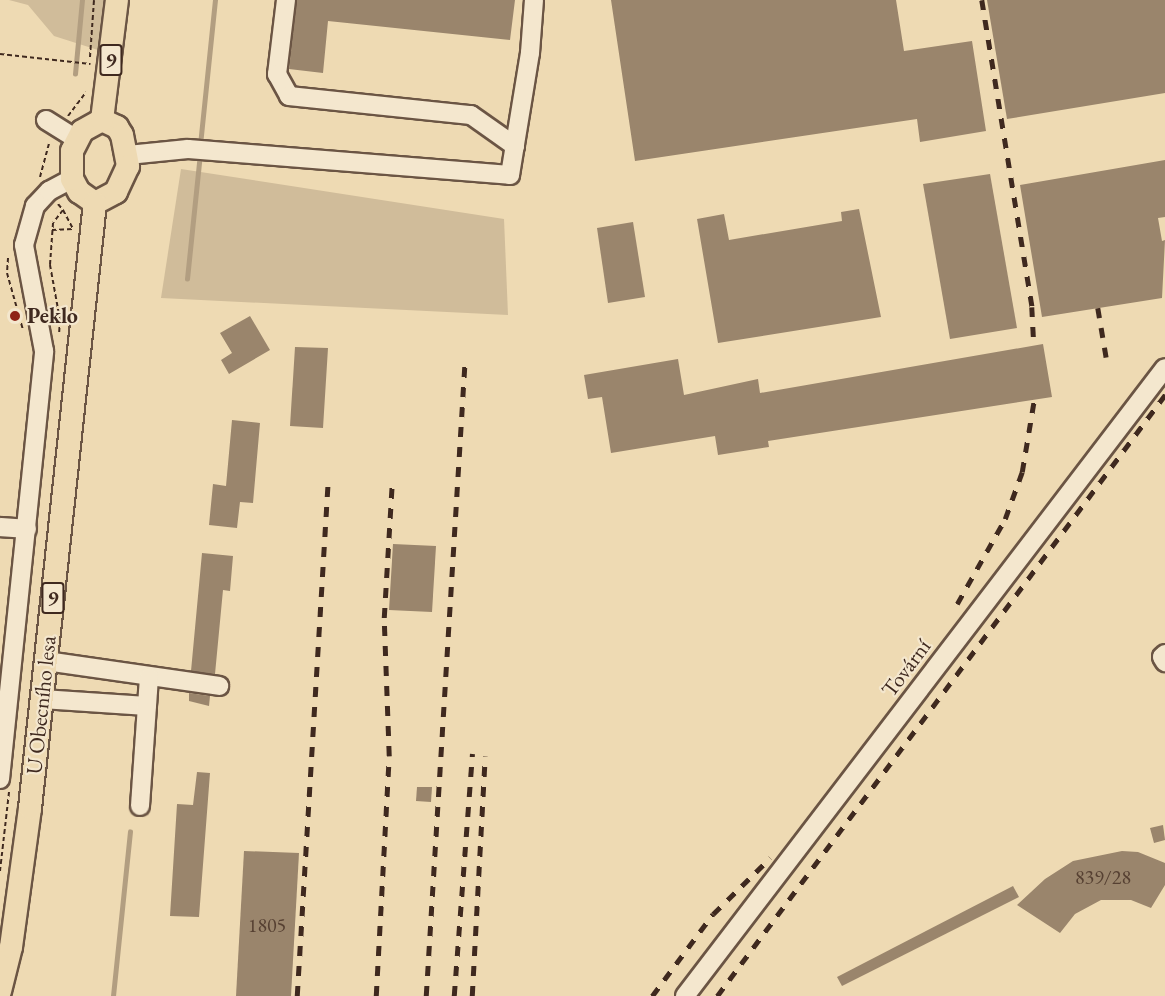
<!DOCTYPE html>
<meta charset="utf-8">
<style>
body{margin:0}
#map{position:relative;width:1165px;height:996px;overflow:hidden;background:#eedab3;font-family:"EB Garamond",serif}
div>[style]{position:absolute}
.green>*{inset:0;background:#d0bc9a}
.stream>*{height:4.5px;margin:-2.25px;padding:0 2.25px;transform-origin:2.25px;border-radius:2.25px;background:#b29e81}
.building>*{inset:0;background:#9a856c}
.path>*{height:2px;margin-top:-1px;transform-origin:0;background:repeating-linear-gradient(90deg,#3f291f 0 4.5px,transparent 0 7.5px)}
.roads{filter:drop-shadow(2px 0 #6b5544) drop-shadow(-2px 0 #6b5544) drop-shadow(0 2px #6b5544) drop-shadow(0 -2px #6b5544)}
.minor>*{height:18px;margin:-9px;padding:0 9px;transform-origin:9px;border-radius:9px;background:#f4e7ce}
.major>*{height:22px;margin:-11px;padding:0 11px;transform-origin:11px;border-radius:11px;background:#eedab3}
.rail>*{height:4.5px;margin-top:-2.25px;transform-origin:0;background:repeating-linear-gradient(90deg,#3f291f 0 10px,transparent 0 20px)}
.dots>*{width:16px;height:16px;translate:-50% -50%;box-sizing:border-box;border:3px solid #f4e7ce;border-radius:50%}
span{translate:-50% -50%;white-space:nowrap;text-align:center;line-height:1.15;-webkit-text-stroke:4.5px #f4e7ce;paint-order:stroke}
.number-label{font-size:20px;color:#564032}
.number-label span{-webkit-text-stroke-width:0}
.shield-label span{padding:2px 4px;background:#f4e7ce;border:2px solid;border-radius:4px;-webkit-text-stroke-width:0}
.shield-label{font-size:21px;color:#3f291f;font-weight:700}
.poi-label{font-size:22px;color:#3f291f;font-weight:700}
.left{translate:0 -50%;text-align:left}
.street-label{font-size:22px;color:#3f291f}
</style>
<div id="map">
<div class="green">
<i style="clip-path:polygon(9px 0,106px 0,98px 50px,54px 36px,28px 5px)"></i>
<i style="clip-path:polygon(181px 169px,504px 219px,508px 315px,161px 298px)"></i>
</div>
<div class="stream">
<i style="left:75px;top:74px;width:74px;rotate:-84.6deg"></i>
<i style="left:200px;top:145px;width:146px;rotate:-84.1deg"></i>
<i style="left:187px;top:279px;width:126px;rotate:-84.1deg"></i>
<i style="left:113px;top:996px;width:165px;rotate:-84.1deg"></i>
</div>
<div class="building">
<i style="clip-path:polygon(297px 0,515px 0,510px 40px,328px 21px,323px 73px,289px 69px)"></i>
<i style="clip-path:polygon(611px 0,896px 0,904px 51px,972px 41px,986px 131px,920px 142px,917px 119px,635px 161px)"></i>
<i style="clip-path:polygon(987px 0,1165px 0,1165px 93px,1007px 119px)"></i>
<i style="clip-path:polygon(1165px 160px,1165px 217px,1158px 218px,1162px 241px,1165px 240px,1162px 298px,1042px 317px,1020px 185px)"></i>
<i style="clip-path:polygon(990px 174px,1017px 328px,950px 339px,923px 184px)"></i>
<i style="clip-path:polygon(859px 209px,881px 317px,718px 343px,697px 219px,724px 214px,729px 240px,842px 221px,841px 212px)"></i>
<i style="clip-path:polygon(633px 222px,645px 297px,608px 303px,597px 228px)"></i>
<i style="clip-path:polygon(250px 316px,270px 350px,229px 374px,221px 360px,232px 353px,220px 333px)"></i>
<i style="clip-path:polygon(1043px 344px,1052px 397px,768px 441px,769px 447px,718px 455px,715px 436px,611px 453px,602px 397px,588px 399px,584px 375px,678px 359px,684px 395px,758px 379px,760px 393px)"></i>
<i style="clip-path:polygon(295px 347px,328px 348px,323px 428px,290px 426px)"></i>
<i style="clip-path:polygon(232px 420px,260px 423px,253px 503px,240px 502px,237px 528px,209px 525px,213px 484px,226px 486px)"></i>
<i style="clip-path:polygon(393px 544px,436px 546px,432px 612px,389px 610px)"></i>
<i style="clip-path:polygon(202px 553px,233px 556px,230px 591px,223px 590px,215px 674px,191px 671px)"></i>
<i style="clip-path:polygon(189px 693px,210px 696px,209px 706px,189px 701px)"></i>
<i style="clip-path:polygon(197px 772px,210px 773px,199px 917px,170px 916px,177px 804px,193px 805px)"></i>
<i style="clip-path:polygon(417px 787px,432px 787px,431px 802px,416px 801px)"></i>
<i style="clip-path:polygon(1163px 825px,1165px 840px,1154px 843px,1150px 828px)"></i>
<i style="clip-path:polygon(244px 851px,299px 853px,291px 996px,236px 996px)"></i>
<i style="clip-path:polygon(1122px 851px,1138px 852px,1165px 863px,1165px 885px,1151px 908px,1131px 900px,1101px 900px,1075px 914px,1060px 933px,1017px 905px,1045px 879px,1073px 861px)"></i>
<i style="clip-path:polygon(1013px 886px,1019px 897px,842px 986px,837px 977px)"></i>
</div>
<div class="path">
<i style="left:0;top:54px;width:91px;rotate:6.3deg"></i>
<i style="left:90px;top:57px;width:57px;rotate:-86deg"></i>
<i style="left:68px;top:116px;width:30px;rotate:-53deg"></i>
<i style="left:40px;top:177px;width:35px;rotate:-75deg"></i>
<i style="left:58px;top:204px;width:8px;rotate:50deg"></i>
<i style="left:63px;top:210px;width:16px;rotate:128deg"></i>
<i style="left:53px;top:223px;width:42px;rotate:94.1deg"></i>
<i style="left:50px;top:265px;width:56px;rotate:79.7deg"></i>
<i style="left:60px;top:320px;width:13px;rotate:94deg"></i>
<i style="left:63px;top:210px;width:21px;rotate:62deg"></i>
<i style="left:52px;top:230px;width:21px;rotate:-3deg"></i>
<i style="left:8px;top:258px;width:15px;rotate:94deg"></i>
<i style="left:7px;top:273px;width:59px;rotate:74.3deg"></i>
<i style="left:0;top:871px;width:80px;rotate:-83.5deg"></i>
</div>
<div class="roads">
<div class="minor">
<i style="left:286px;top:0;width:75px;rotate:96.9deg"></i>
<i style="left:277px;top:74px;width:25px;rotate:61deg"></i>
<i style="left:289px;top:96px;width:183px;rotate:6deg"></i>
<i style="left:471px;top:115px;width:54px;rotate:35.2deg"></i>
<i style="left:46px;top:120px;width:36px;rotate:32deg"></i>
<i style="left:128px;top:155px;width:60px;rotate:-5.7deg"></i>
<i style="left:188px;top:149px;width:323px;rotate:4.6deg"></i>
<i style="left:510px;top:175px;width:124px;rotate:-80.7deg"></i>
<i style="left:530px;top:53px;width:53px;rotate:-85.7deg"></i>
<i style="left:0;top:527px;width:27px;rotate:4deg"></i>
<i style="left:1165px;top:654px;width:4px;rotate:135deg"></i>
<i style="left:1162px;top:657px;width:6px;rotate:59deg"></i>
<i style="left:46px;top:661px;width:175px;rotate:8.2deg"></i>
<i style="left:42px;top:699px;width:105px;rotate:3.8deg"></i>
<i style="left:0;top:779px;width:430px;rotate:-84.1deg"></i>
<i style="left:44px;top:351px;width:108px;rotate:-100.7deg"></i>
<i style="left:24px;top:245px;width:41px;rotate:-74.2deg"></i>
<i style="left:35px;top:206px;width:21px;rotate:-47deg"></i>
<i style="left:49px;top:191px;width:26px;rotate:-28deg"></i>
<i style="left:140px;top:806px;width:129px;rotate:-86deg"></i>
<i style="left:685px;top:996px;width:790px;rotate:-52.61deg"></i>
</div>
<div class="major">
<i style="left:102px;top:120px;width:17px;rotate:25deg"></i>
<i style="left:117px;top:127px;width:9px;rotate:58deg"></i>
<i style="left:122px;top:135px;width:32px;rotate:79deg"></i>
<i style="left:128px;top:166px;width:29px;rotate:115deg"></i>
<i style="left:116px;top:192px;width:24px;rotate:152deg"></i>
<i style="left:95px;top:203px;width:19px;rotate:-145deg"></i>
<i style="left:79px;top:192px;width:15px;rotate:-118deg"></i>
<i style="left:72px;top:179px;width:28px;rotate:-90deg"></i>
<i style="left:72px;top:151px;width:22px;rotate:-63deg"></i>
<i style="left:82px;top:131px;width:23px;rotate:-29deg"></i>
<i style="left:102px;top:120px;width:121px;rotate:-82.9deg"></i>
<i style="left:0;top:991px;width:45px;rotate:-76deg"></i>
<i style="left:11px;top:947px;width:140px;rotate:-82.2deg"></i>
<i style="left:30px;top:808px;width:608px;rotate:-83.87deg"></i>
</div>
</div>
<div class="rail">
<i style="left:982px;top:0;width:311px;rotate:80.7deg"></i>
<i style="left:1032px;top:307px;width:38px;rotate:87deg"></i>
<i style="left:1098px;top:308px;width:60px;rotate:80.4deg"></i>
<i style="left:957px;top:604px;width:98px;rotate:-60.5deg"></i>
<i style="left:1005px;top:519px;width:50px;rotate:-70.1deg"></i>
<i style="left:1022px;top:472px;width:73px;rotate:-80.5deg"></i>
<i style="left:297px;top:996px;width:517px;rotate:-86.56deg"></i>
<i style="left:376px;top:996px;width:240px;rotate:-86.9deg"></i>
<i style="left:389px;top:756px;width:138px;rotate:-92.1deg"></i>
<i style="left:384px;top:618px;width:135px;rotate:-86.6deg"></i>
<i style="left:426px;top:996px;width:638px;rotate:-86.5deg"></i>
<i style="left:454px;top:996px;width:243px;rotate:-85.7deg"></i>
<i style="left:472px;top:996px;width:240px;rotate:-86.9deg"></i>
<i style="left:652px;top:996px;width:102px;rotate:-53.4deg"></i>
<i style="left:713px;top:914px;width:80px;rotate:-44.5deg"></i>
<i style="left:717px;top:996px;width:750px;rotate:-53.3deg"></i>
</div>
<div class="dots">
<i style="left:15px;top:316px;background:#8f2418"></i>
</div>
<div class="number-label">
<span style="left:1103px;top:877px">839/28</span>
<span style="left:267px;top:925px">1805</span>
</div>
<div class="shield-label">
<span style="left:111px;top:60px">9</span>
<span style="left:53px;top:598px">9</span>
</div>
<div class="poi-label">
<span class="left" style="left:27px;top:316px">Peklo</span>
</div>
<div class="street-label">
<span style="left:906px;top:668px;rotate:-53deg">Tovární</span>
<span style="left:41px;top:705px;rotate:-84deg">U Obecního lesa</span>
</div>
</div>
